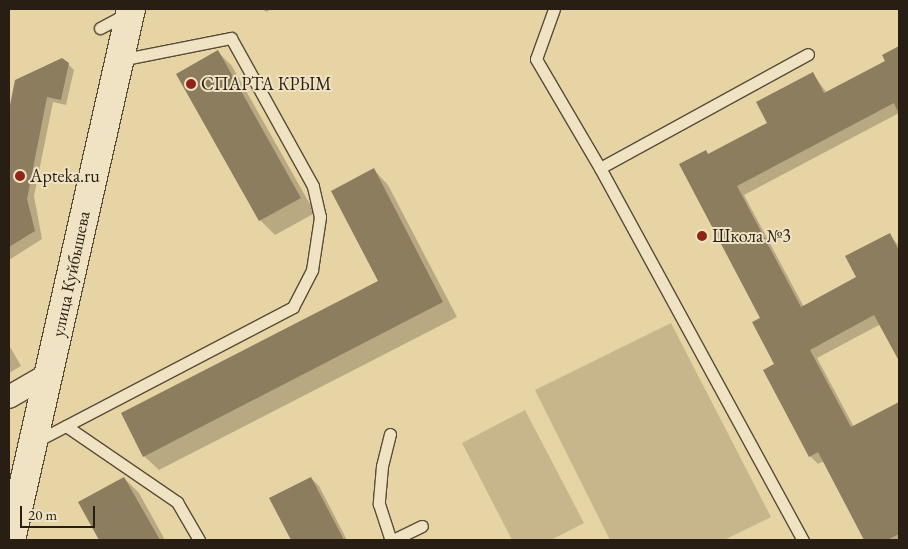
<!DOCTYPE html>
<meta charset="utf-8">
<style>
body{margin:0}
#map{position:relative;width:908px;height:549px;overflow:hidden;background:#e7d4a4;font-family:"EB Garamond",serif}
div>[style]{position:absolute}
.green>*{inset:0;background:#c7b58c}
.shadow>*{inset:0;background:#0003}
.building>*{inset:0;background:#8c7d5f}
.roads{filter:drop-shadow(1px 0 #584c38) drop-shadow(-1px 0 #584c38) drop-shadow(0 1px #584c38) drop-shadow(0 -1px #584c38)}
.lane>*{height:11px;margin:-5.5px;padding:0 5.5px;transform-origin:5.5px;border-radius:5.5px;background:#efe3c4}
.street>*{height:22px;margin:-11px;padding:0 11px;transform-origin:11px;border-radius:11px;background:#efe3c4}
.secondary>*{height:28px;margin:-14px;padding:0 14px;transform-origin:14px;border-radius:14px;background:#efe3c4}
.dots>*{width:14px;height:14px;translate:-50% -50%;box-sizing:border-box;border:2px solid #efe3c4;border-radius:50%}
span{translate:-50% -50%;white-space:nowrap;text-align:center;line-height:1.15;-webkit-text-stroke:4px #efe3c4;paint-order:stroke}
.poi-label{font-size:18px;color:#291e14}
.left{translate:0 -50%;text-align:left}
.street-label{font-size:18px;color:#291e14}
.frame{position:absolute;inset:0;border:10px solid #291e14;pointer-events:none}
.scale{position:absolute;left:20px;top:506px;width:75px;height:22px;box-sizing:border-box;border:2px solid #291e14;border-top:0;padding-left:6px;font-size:15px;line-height:18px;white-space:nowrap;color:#291e14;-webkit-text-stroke:4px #efe3c4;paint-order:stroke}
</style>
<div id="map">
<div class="green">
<i style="clip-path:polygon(671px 323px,771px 517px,724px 540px,610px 540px,535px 390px)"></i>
<i style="clip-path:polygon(525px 410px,584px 523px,551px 540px,512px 540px,462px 443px)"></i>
</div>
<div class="shadow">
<i style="clip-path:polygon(263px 9px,272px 9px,266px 12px)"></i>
<i style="clip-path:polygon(899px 48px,899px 113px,744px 195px,804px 307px,858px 278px,889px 234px,899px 246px,899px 359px,881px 324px,817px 358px,854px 427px,899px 403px,899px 540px,865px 540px,824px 461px,818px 464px,810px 456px,776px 364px,709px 155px,769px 124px,813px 74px,827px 93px,886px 62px,884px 56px)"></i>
<i style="clip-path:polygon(218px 52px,232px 66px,315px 213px,275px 235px,260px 220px,178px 74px)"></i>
<i style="clip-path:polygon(68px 64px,74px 70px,66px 105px,53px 102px,34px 196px,42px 239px,9px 260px,9px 116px,16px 81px)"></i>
<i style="clip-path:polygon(374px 170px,388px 185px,457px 317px,159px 470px,144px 456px,380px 281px)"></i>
<i style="clip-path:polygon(9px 345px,21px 366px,9px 373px)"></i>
<i style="clip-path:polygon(124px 478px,139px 493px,165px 540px,101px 540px,80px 503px)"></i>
<i style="clip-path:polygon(311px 478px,319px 486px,347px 540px,292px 540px,271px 499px)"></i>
</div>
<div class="building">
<i style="clip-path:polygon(899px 46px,899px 114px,894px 103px,737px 186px,801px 307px,856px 277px,845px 256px,890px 233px,899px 251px,899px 361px,874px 315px,810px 350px,851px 427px,899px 402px,899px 534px,887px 540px,864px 540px,818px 452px,809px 457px,763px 370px,774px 364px,752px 322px,760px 318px,679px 164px,706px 150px,708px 154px,767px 123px,756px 102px,813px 72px,824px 93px,885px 61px,882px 55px)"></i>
<i style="clip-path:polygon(218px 50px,301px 198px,259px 221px,176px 74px)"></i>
<i style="clip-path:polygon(62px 58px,69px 63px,61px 100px,47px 97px,27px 199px,35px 231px,9px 247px,9px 110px,15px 80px)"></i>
<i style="clip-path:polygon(374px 168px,443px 302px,143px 457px,121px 413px,378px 281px,331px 191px)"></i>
<i style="clip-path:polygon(124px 477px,160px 540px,99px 540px,78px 502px)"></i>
<i style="clip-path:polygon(311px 477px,344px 540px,291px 540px,269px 498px)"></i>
</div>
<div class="roads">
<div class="lane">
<i style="left:554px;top:9px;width:53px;rotate:109.8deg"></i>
<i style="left:536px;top:59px;width:126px;rotate:59.6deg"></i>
<i style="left:600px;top:168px;width:424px;rotate:61.4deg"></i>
<i style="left:100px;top:28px;width:30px;rotate:-28deg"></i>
<i style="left:600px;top:168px;width:237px;rotate:-28.7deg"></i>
<i style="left:66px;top:426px;width:135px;rotate:34.4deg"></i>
<i style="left:177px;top:502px;width:44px;rotate:59.9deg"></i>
<i style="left:390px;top:434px;width:33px;rotate:104deg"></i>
<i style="left:382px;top:466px;width:38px;rotate:95deg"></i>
<i style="left:379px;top:504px;width:38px;rotate:72deg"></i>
<i style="left:37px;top:441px;width:289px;rotate:-27.6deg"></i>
<i style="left:293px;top:307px;width:42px;rotate:-62.8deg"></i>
<i style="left:312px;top:270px;width:54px;rotate:-81.4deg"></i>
<i style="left:320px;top:217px;width:32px;rotate:-103deg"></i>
<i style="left:313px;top:186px;width:169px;rotate:-119deg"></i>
<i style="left:231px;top:38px;width:113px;rotate:168.8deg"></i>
<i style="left:393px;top:540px;width:32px;rotate:-26deg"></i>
</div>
<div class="street">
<i style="left:9px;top:397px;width:46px;rotate:-29.9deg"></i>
</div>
<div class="secondary">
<i style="left:11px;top:540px;width:544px;rotate:-77.27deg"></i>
</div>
</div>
<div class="dots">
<i style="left:191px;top:84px;background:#8f2418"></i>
<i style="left:20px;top:176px;background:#8f2418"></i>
<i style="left:702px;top:236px;background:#8f2418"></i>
</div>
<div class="poi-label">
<span class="left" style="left:201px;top:84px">СПАРТА КРЫМ</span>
<span class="left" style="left:30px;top:176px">Apteka.ru</span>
<span class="left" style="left:712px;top:236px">Школа №3</span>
</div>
<div class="street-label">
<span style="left:71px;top:274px;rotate:-78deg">улица Куйбышева</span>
</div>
<div class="frame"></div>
<div class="scale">20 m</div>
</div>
